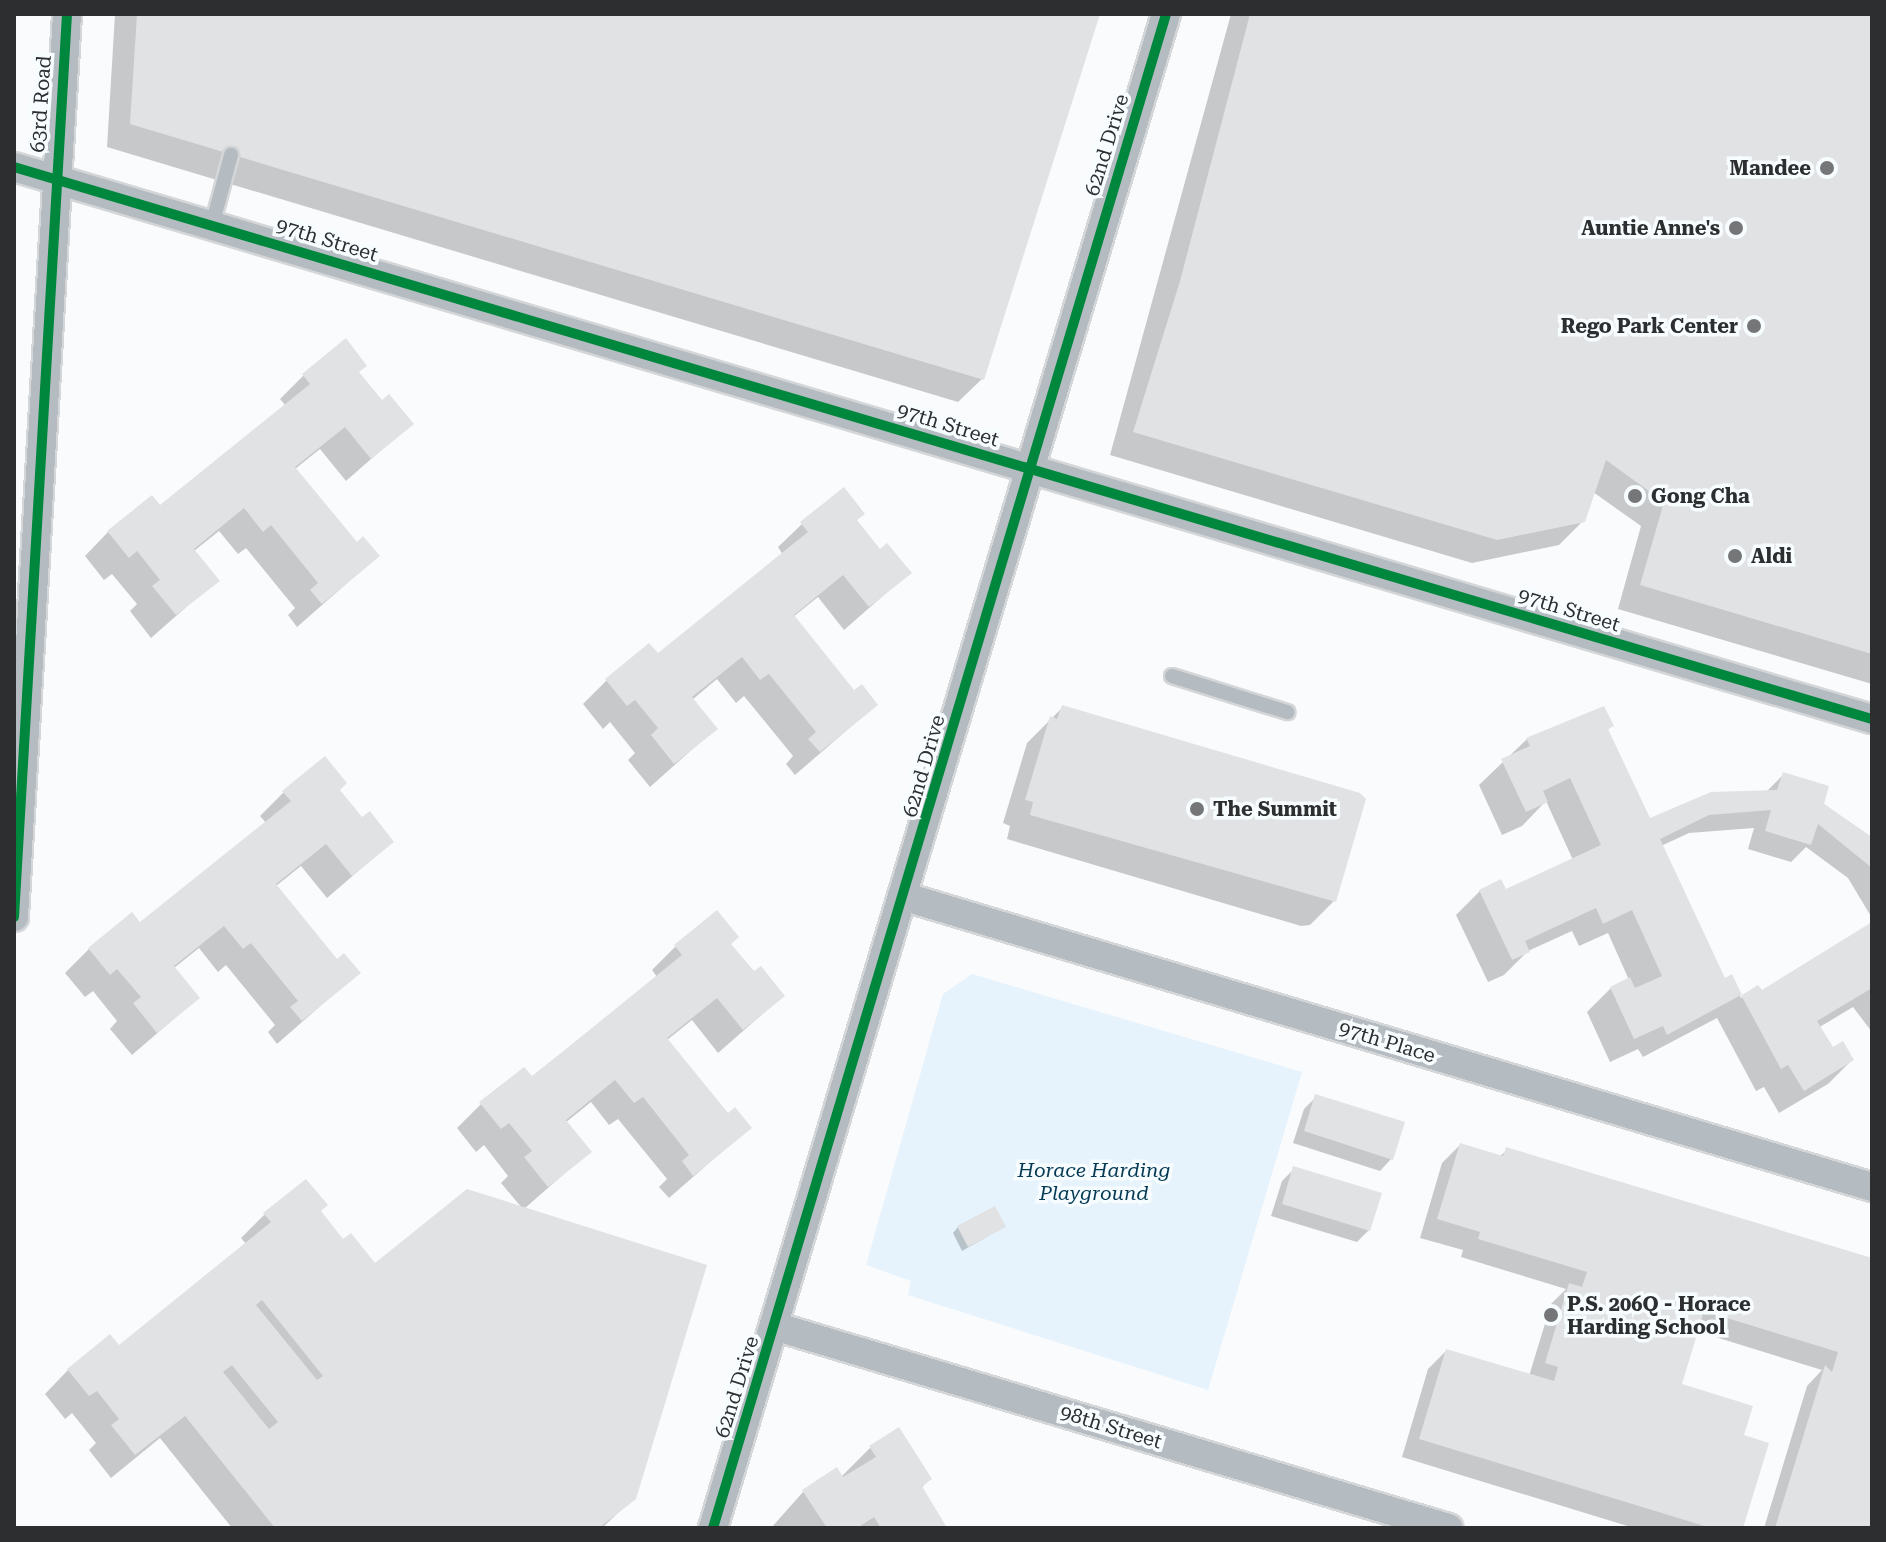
<!DOCTYPE html>
<style>
body{margin:0}
#map{position:relative;width:1886px;height:1542px;overflow:hidden;background:#f9fbfd;font-family:"Roboto Serif",serif}
div>[style]{position:absolute}
.green>*{inset:0;background:#e7f3fc}
.shadow>*{inset:0;background:#0003}
.building>*{inset:0;background:#e0e2e4}
.roads{filter:drop-shadow(2px 0 #d5d6d7) drop-shadow(-2px 0 #d5d6d7) drop-shadow(0 2px #d5d6d7) drop-shadow(0 -2px #d5d6d7)}
.lane>*{height:14px;margin:-7px;padding:0 7px;transform-origin:7px;border-radius:7px;background:#b4bbc1}
.street>*{height:28px;margin:-14px;padding:0 14px;transform-origin:14px;border-radius:14px;background:#b4bbc1}
.cycleway>*{height:10px;margin:-5px;padding:0 5px;transform-origin:5px;border-radius:5px;background:#00873e}
.dots>*{width:22px;height:22px;translate:-50% -50%;box-sizing:border-box;border:4px solid #f7fcff;border-radius:50%}
span{translate:-50% -50%;white-space:nowrap;text-align:center;line-height:1.15;-webkit-text-stroke:7px #f7fcff;paint-order:stroke}
.street-label{font-size:20px;color:#2c2e2f}
.poi-label{font-size:20px;color:#2c2e2f;font-weight:700}
.right{translate:-100% -50%;text-align:right}
.left{translate:0 -50%;text-align:left}
.park-label{font-size:20px;color:#053a55;font-style:italic}
.frame{position:absolute;inset:0;border:16px solid #2c2e2f;pointer-events:none}
</style>
<div id="map">
<div class="green">
<i style="clip-path:polygon(972px 974px,1302px 1072px,1208px 1390px,908px 1295px,911px 1281px,866px 1265px,943px 994px)"></i>
</div>
<div class="shadow">
<i style="clip-path:polygon(115px 14px,1095px 14px,982px 379px,958px 402px,107px 147px)"></i>
<i style="clip-path:polygon(1231px 14px,1872px 14px,1872px 684px,1618px 609px,1641px 526px,1593px 492px,1583px 521px,1559px 545px,1472px 563px,1110px 455px)"></i>
<i style="clip-path:polygon(357px 373px,382px 403px,411px 424px,346px 481px,320px 449px,295px 469px,356px 544px,378px 556px,297px 627px,288px 615px,295px 608px,246px 548px,238px 554px,219px 531px,194px 551px,217px 580px,151px 638px,130px 611px,137px 604px,112px 574px,104px 580px,85px 556px,108px 532px,159px 508px,286px 406px,280px 399px,304px 375px)"></i>
<i style="clip-path:polygon(855px 521px,879px 552px,909px 573px,844px 630px,818px 597px,793px 617px,854px 693px,876px 705px,795px 775px,786px 764px,793px 756px,744px 696px,736px 703px,717px 679px,692px 700px,715px 729px,650px 787px,628px 760px,635px 753px,610px 722px,603px 729px,583px 704px,607px 680px,658px 656px,783px 555px,778px 547px,802px 524px)"></i>
<i style="clip-path:polygon(1063px 707px,1334px 901px,1310px 925px,1301px 926px,1007px 839px,1010px 826px,1003px 823px,1027px 743px)"></i>
<i style="clip-path:polygon(1611px 726px,1607px 731px,1649px 820px,1765px 793px,1784px 774px,1872px 840px,1872px 918px,1848px 878px,1806px 847px,1791px 862px,1748px 849px,1754px 828px,1689px 833px,1661px 846px,1724px 980px,1731px 977px,1741px 998px,1758px 988px,1761px 993px,1872px 925px,1872px 1032px,1853px 1007px,1818px 1028px,1832px 1050px,1852px 1060px,1828px 1084px,1779px 1113px,1764px 1087px,1756px 1091px,1717px 1018px,1643px 1057px,1638px 1049px,1610px 1062px,1587px 1012px,1611px 988px,1629px 980px,1608px 933px,1579px 946px,1572px 931px,1528px 951px,1504px 975px,1488px 982px,1456px 915px,1480px 891px,1505px 892px,1573px 860px,1546px 801px,1522px 826px,1502px 835px,1479px 785px,1527px 739px)"></i>
<i style="clip-path:polygon(337px 790px,362px 820px,392px 842px,327px 898px,301px 866px,276px 886px,336px 961px,358px 973px,277px 1044px,268px 1032px,275px 1025px,226px 965px,218px 972px,199px 948px,174px 968px,198px 998px,132px 1055px,110px 1029px,117px 1021px,93px 991px,85px 997px,65px 973px,89px 949px,140px 925px,266px 823px,260px 816px,284px 792px)"></i>
<i style="clip-path:polygon(729px 944px,753px 974px,783px 996px,718px 1053px,692px 1020px,667px 1040px,728px 1116px,749px 1128px,669px 1198px,659px 1187px,667px 1179px,618px 1119px,609px 1125px,591px 1102px,565px 1123px,589px 1152px,524px 1209px,634px 1498px,602px 1528px,232px 1528px,160px 1438px,111px 1478px,89px 1450px,96px 1443px,72px 1413px,65px 1419px,45px 1394px,68px 1370px,119px 1347px,247px 1245px,241px 1238px,265px 1214px,319px 1211px,343px 1242px,374px 1266px,522px 1208px,501px 1183px,508px 1176px,484px 1145px,476px 1152px,457px 1128px,481px 1104px,531px 1079px,657px 977px,652px 970px,675px 947px)"></i>
<i style="clip-path:polygon(1316px 1097px,1392px 1158px,1380px 1171px,1293px 1143px,1304px 1109px)"></i>
<i style="clip-path:polygon(1460px 1145px,1499px 1157px,1507px 1150px,1872px 1260px,1872px 1528px,1764px 1528px,1807px 1386px,1822px 1370px,1696px 1331px,1679px 1385px,1742px 1437px,1741px 1528px,1634px 1528px,1402px 1457px,1428px 1369px,1446px 1351px,1529px 1376px,1551px 1304px,1566px 1289px,1461px 1257px,1463px 1250px,1420px 1238px,1442px 1163px)"></i>
<i style="clip-path:polygon(1294px 1169px,1369px 1230px,1357px 1242px,1271px 1216px,1282px 1181px)"></i>
<i style="clip-path:polygon(958px 1227px,1004px 1227px,962px 1251px,953px 1233px)"></i>
<i style="clip-path:polygon(870px 1448px,930px 1479px,921px 1488px,945px 1528px,771px 1528px,803px 1492px,841px 1477px)"></i>
</div>
<div class="building">
<i style="clip-path:polygon(137px 14px,1100px 14px,984px 380px,130px 124px)"></i>
<i style="clip-path:polygon(1250px 14px,1872px 14px,1872px 654px,1640px 585px,1664px 502px,1606px 460px,1585px 522px,1497px 540px,1133px 432px,1180px 281px)"></i>
<i style="clip-path:polygon(346px 338px,367px 366px,359px 372px,382px 400px,389px 394px,414px 424px,371px 459px,345px 427px,295px 467px,357px 542px,363px 536px,380px 556px,322px 604px,310px 590px,318px 583px,271px 525px,263px 532px,244px 508px,194px 549px,220px 581px,176px 615px,152px 586px,160px 580px,137px 551px,129px 558px,107px 531px,152px 495px,160px 505px,310px 384px,302px 374px)"></i>
<i style="clip-path:polygon(844px 487px,865px 514px,857px 520px,880px 549px,887px 543px,912px 573px,869px 607px,843px 575px,794px 615px,854px 690px,862px 684px,878px 705px,820px 752px,808px 739px,816px 732px,769px 674px,760px 680px,742px 657px,692px 697px,718px 729px,674px 764px,651px 735px,658px 728px,635px 700px,627px 706px,605px 679px,649px 643px,658px 653px,808px 532px,800px 522px)"></i>
<i style="clip-path:polygon(1062px 705px,1360px 793px,1366px 799px,1336px 902px,1030px 815px,1033px 802px,1025px 800px,1050px 716px,1057px 719px)"></i>
<i style="clip-path:polygon(1604px 706px,1614px 726px,1608px 729px,1650px 818px,1711px 792px,1777px 790px,1783px 772px,1829px 786px,1824px 804px,1872px 837px,1872px 868px,1818px 824px,1811px 845px,1765px 831px,1771px 810px,1709px 815px,1660px 839px,1725px 978px,1732px 974px,1742px 995px,1758px 985px,1762px 990px,1872px 922px,1872px 988px,1817px 1021px,1833px 1047px,1843px 1041px,1854px 1060px,1804px 1091px,1788px 1065px,1781px 1069px,1741px 995px,1667px 1035px,1663px 1026px,1634px 1039px,1610px 987px,1630px 977px,1635px 988px,1662px 976px,1632px 910px,1603px 924px,1596px 908px,1525px 941px,1530px 952px,1512px 960px,1479px 890px,1501px 879px,1506px 889px,1601px 845px,1570px 778px,1543px 791px,1548px 802px,1526px 812px,1501px 759px,1530px 746px,1526px 738px)"></i>
<i style="clip-path:polygon(325px 756px,347px 783px,340px 790px,362px 817px,370px 811px,394px 842px,352px 876px,326px 844px,276px 884px,337px 959px,344px 953px,361px 973px,302px 1021px,290px 1007px,298px 1001px,251px 943px,243px 949px,224px 926px,174px 966px,200px 998px,157px 1033px,133px 1003px,141px 997px,117px 969px,110px 975px,88px 948px,132px 912px,140px 922px,291px 801px,282px 791px)"></i>
<i style="clip-path:polygon(717px 910px,739px 937px,731px 944px,754px 971px,761px 966px,785px 996px,743px 1030px,717px 998px,667px 1038px,728px 1113px,735px 1107px,752px 1128px,693px 1176px,682px 1161px,689px 1155px,643px 1097px,634px 1103px,615px 1080px,566px 1120px,592px 1152px,548px 1187px,524px 1157px,532px 1151px,509px 1123px,501px 1129px,479px 1102px,524px 1067px,532px 1076px,561px 1053px,682px 955px,674px 945px)"></i>
<i style="clip-path:polygon(1315px 1094px,1405px 1122px,1393px 1160px,1304px 1131px)"></i>
<i style="clip-path:polygon(1460px 1143px,1503px 1156px,1506px 1147px,1872px 1258px,1872px 1528px,1775px 1528px,1825px 1365px,1832px 1372px,1838px 1352px,1704px 1311px,1682px 1384px,1753px 1406px,1744px 1435px,1769px 1443px,1743px 1528px,1711px 1528px,1419px 1439px,1446px 1349px,1554px 1381px,1558px 1367px,1545px 1363px,1569px 1283px,1582px 1287px,1587px 1272px,1478px 1239px,1480px 1232px,1437px 1219px)"></i>
<i style="clip-path:polygon(1293px 1166px,1382px 1193px,1370px 1231px,1282px 1204px)"></i>
<i style="clip-path:polygon(evenodd,306px 1179px,328px 1205px,321px 1211px,343px 1239px,351px 1233px,375px 1263px,467px 1189px,707px 1265px,636px 1499px,599px 1528px,275px 1528px,185px 1416px,135px 1455px,111px 1425px,119px 1419px,97px 1391px,89px 1396px,67px 1369px,110px 1334px,119px 1345px,271px 1222px,263px 1213px,306px 1179px,262px 1300px,323px 1376px,317px 1380px,256px 1305px,262px 1300px,306px 1179px,232px 1365px,278px 1422px,269px 1429px,223px 1372px,232px 1365px)"></i>
<i style="clip-path:polygon(995px 1206px,1006px 1227px,968px 1247px,957px 1226px)"></i>
<i style="clip-path:polygon(899px 1427px,932px 1479px,922px 1486px,947px 1528px,881px 1528px,874px 1517px,857px 1528px,827px 1528px,802px 1490px,837px 1467px,843px 1477px,876px 1457px,869px 1446px)"></i>
</div>
<div class="roads">
<div class="lane">
<i style="left:212px;top:225px;width:73px;rotate:-74.8deg"></i>
<i style="left:1172px;top:676px;width:121px;rotate:17.4deg"></i>
</div>
<div class="street">
<i style="left:14px;top:167px;width:1938px;rotate:16.55deg"></i>
<i style="left:902px;top:896px;width:1013px;rotate:16.7deg"></i>
<i style="left:14px;top:917px;width:905px;rotate:-86.64deg"></i>
<i style="left:774px;top:1326px;width:704px;rotate:16.68deg"></i>
<i style="left:713px;top:1528px;width:1580px;rotate:-73.34deg"></i>
</div>
</div>
<div class="cycleway">
<i style="left:14px;top:167px;width:1938px;rotate:16.55deg"></i>
<i style="left:14px;top:917px;width:905px;rotate:-86.64deg"></i>
<i style="left:713px;top:1528px;width:1580px;rotate:-73.34deg"></i>
</div>
<div class="dots">
<i style="left:1827px;top:168px;background:#747677"></i>
<i style="left:1736px;top:228px;background:#747677"></i>
<i style="left:1754px;top:326px;background:#747677"></i>
<i style="left:1635px;top:496px;background:#747677"></i>
<i style="left:1735px;top:556px;background:#747677"></i>
<i style="left:1197px;top:809px;background:#747677"></i>
<i style="left:1551px;top:1315px;background:#747677"></i>
</div>
<div class="street-label">
<span style="left:41px;top:104px;rotate:-86deg">63rd Road</span>
<span style="left:1107px;top:145px;rotate:-73deg">62nd Drive</span>
<span style="left:327px;top:240px;rotate:17deg">97th Street</span>
<span style="left:948px;top:425px;rotate:17deg">97th Street</span>
<span style="left:1569px;top:610px;rotate:17deg">97th Street</span>
<span style="left:924px;top:766px;rotate:-74deg">62nd Drive</span>
<span style="left:1387px;top:1042px;rotate:17deg">97th Place</span>
<span style="left:737px;top:1387px;rotate:-73deg">62nd Drive</span>
<span style="left:1111px;top:1427px;rotate:17deg">98th Street</span>
</div>
<div class="poi-label">
<span class="right" style="left:1811px;top:168px">Mandee</span>
<span class="right" style="left:1720px;top:228px">Auntie Anne's</span>
<span class="right" style="left:1738px;top:326px">Rego Park Center</span>
<span class="left" style="left:1651px;top:496px">Gong Cha</span>
<span class="left" style="left:1751px;top:556px">Aldi</span>
<span class="left" style="left:1213px;top:809px">The Summit</span>
<span class="left" style="left:1567px;top:1316px">P.S. 206Q - Horace<br>Harding School</span>
</div>
<div class="park-label">
<span style="left:1094px;top:1182px">Horace Harding<br>Playground</span>
</div>
<div class="frame"></div>
</div>
